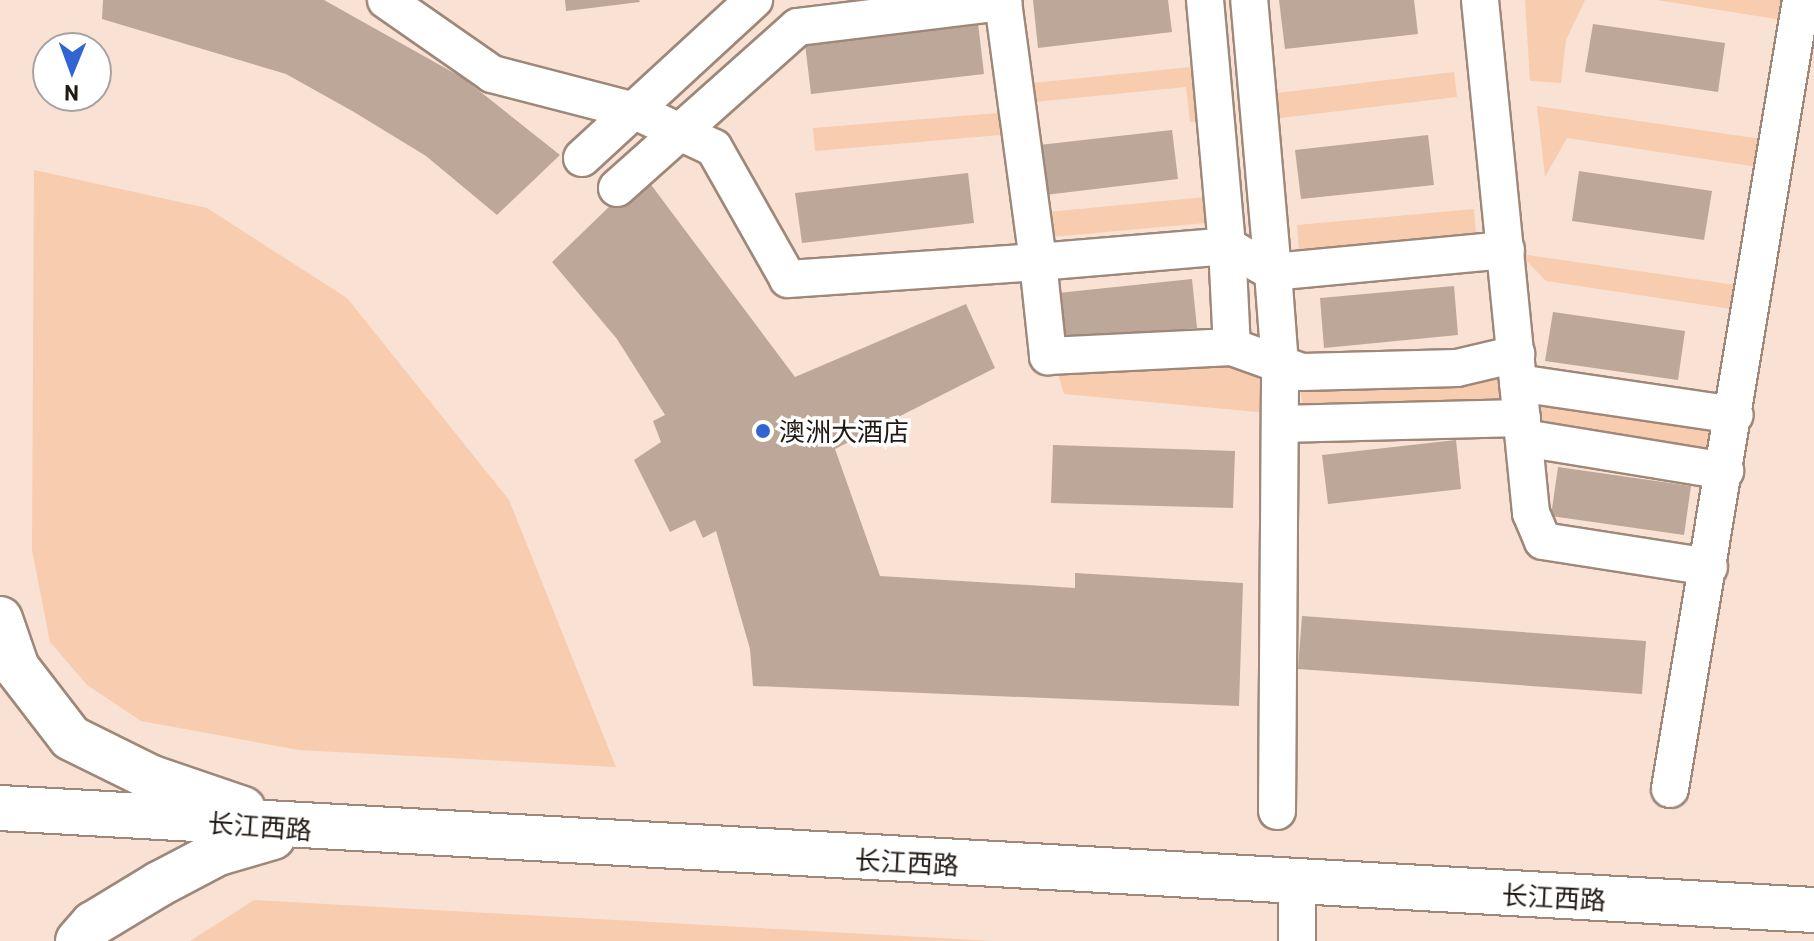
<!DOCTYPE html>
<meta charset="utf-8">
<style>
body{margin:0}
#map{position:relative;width:1814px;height:941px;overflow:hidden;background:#f9e2d3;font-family:Barlow,"Noto Sans SC",sans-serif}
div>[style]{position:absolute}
.green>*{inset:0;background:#f7ccaf}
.building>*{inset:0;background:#bca798}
.roads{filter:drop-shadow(2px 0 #9d887a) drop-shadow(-2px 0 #9d887a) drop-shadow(0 2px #9d887a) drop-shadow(0 -2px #9d887a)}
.minor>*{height:36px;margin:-18px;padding:0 18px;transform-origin:18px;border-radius:18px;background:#fff}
.major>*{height:44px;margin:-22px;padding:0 22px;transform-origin:22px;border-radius:22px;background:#fff}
.dots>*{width:22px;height:22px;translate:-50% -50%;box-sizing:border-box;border:4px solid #fff;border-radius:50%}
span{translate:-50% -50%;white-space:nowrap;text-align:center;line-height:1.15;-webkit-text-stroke:7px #fff;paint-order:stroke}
.poi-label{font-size:26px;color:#211914}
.left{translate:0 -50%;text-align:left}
.street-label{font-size:26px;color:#211914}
.north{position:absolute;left:32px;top:32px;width:80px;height:80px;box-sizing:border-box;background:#fff;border:2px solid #a6a3a1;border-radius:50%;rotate:181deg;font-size:22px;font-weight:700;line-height:32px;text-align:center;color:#211914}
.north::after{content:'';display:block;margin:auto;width:28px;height:36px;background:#3165d4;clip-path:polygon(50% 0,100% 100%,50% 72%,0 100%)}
</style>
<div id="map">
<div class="green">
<i style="clip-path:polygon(1525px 0,1585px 0,1566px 40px,1561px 83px,1530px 81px)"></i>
<i style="clip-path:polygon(1657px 0,1792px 0,1788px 21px)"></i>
<i style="clip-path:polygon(1201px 66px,1207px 121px,1190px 122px,1186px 87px,1034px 102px,1032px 83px)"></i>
<i style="clip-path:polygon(1454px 72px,1457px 97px,1280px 118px,1277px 93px)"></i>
<i style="clip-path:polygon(1537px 106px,1768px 140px,1764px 168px,1567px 138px,1545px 177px)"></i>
<i style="clip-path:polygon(998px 113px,1000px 135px,815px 151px,813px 128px)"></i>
<i style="clip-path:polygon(34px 170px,207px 208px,347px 298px,509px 500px,616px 767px,299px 750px,141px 721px,87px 685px,50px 642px,32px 550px)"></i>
<i style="clip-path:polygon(1215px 196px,1217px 222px,1040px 238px,1037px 213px)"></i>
<i style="clip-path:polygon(1474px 209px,1476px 235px,1299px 251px,1297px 225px)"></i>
<i style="clip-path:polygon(1520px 254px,1742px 286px,1738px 310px,1546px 281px)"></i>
<i style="clip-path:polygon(1218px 357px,1269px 377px,1268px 413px,1064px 394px,1056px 367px)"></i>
<i style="clip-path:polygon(1504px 373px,1505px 408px,1304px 415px,1299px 380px)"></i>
<i style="clip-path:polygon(1540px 395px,1716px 422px,1711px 453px,1535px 426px)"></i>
<i style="clip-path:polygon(254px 900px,993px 941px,190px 941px)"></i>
</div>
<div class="building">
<i style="clip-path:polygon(103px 0,324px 0,463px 78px,560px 155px,497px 215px,426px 156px,354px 112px,286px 74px,102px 19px)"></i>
<i style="clip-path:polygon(565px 0,639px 0,640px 2px,566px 11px)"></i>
<i style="clip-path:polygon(1033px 0,1168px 0,1172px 32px,1038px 48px)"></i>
<i style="clip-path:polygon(1279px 0,1414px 0,1418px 34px,1285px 49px)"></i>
<i style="clip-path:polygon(978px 23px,984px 74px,811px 94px,805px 44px)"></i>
<i style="clip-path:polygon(1593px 24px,1725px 43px,1718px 92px,1585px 72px)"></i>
<i style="clip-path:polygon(1172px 130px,1178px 179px,1045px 195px,1039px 145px)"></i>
<i style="clip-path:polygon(1428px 135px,1434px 185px,1301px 199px,1295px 150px)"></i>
<i style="clip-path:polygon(1579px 171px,1712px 191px,1704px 240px,1572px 221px)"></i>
<i style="clip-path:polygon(968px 173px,974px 223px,802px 243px,795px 193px)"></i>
<i style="clip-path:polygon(643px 174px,795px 377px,966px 304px,995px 368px,835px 449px,880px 576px,1075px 588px,1075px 573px,1243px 583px,1239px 706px,753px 686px,750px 649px,716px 531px,703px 538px,695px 520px,670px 532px,634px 460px,661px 442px,653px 421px,665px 415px,617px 339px,552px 262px)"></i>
<i style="clip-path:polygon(1192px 279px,1197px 328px,1064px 342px,1058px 293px)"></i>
<i style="clip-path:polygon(1454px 286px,1458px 335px,1324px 348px,1320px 298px)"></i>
<i style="clip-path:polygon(1553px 312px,1685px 331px,1678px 380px,1545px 361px)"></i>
<i style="clip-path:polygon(1456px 440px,1461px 489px,1328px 504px,1322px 455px)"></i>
<i style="clip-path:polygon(1053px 445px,1235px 451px,1233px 508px,1051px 503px)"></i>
<i style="clip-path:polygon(1558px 467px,1691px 486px,1684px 535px,1551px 516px)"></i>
<i style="clip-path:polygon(1302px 616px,1646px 641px,1642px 694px,1298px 669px)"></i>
</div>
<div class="roads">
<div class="minor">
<i style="left:386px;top:0;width:129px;rotate:34.9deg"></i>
<i style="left:492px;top:74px;width:148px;rotate:14.5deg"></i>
<i style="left:635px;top:111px;width:87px;rotate:25.1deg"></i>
<i style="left:714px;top:148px;width:150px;rotate:60.5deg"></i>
<i style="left:788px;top:279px;width:251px;rotate:-3.9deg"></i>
<i style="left:1038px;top:262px;width:95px;rotate:83.9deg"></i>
<i style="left:1048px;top:356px;width:184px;rotate:-2.8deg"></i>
<i style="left:1232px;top:347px;width:74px;rotate:19.7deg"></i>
<i style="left:1302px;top:372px;width:155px;rotate:-1.5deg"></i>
<i style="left:1457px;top:368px;width:61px;rotate:-13.3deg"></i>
<i style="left:1205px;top:0;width:247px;rotate:84.9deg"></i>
<i style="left:1227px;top:246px;width:53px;rotate:29.5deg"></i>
<i style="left:1273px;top:272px;width:273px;rotate:-95deg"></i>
<i style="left:1480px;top:0;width:516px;rotate:84.32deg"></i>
<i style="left:1531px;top:513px;width:30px;rotate:67deg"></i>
<i style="left:1543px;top:541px;width:168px;rotate:8.9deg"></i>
<i style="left:582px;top:158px;width:234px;rotate:-42.6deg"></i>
<i style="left:617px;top:188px;width:242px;rotate:-41.7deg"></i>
<i style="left:798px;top:27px;width:207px;rotate:-7deg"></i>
<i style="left:1003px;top:2px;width:262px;rotate:82.3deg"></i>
<i style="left:1038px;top:262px;width:190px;rotate:-4.8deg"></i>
<i style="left:1227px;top:246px;width:101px;rotate:87.2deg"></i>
<i style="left:1518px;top:383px;width:219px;rotate:8.4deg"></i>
<i style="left:1280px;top:424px;width:242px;rotate:-1.4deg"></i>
<i style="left:1524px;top:438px;width:204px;rotate:9.3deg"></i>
<i style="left:1670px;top:789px;width:800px;rotate:-80.57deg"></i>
<i style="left:1277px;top:811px;width:446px;rotate:-89.6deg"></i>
<i style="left:1280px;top:365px;width:93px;rotate:-94.3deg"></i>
<i style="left:1273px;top:272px;width:234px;rotate:-5.4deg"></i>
<i style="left:1297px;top:941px;width:57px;rotate:-90deg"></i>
</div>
<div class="major">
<i style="left:0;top:619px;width:52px;rotate:70.9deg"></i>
<i style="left:17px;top:668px;width:88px;rotate:52.4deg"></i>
<i style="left:71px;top:738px;width:90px;rotate:26.3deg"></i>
<i style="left:152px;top:778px;width:96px;rotate:18.8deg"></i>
<i style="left:0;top:808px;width:1817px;rotate:3.22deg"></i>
<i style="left:78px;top:941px;width:23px;rotate:-49deg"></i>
<i style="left:93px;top:924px;width:77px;rotate:-31.2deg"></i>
<i style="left:159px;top:884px;width:67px;rotate:-27.7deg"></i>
<i style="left:218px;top:853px;width:57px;rotate:-16.2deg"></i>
</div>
</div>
<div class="dots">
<i style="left:763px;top:431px;background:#3165d4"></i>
</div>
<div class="poi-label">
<span class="left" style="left:779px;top:431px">澳洲大酒店</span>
</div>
<div class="street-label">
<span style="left:260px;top:826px;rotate:4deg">长江西路</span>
<span style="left:907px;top:862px;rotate:3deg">长江西路</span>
<span style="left:1554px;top:897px;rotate:3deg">长江西路</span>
</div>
<div class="north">N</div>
</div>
